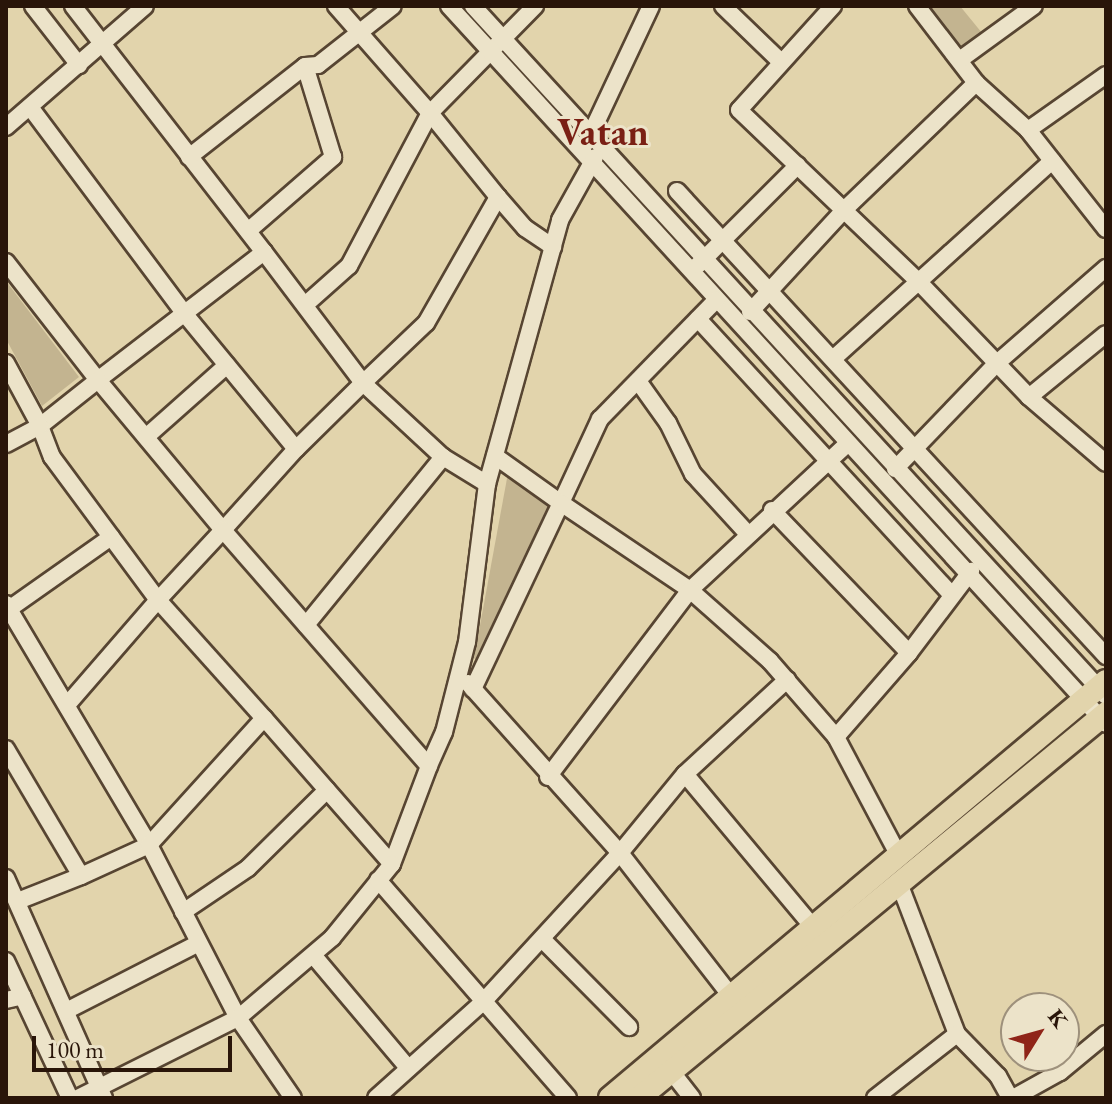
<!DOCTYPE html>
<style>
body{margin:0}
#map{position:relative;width:1112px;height:1104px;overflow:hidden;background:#e2d4ac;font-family:"EB Garamond",serif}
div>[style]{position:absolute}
.green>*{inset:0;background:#c3b490}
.roads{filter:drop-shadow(2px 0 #574532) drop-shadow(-2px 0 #574532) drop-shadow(0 2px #574532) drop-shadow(0 -2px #574532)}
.minor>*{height:16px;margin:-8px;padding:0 8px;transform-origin:8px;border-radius:8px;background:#ece3c9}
.major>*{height:22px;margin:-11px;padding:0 11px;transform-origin:11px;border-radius:11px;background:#e2d4ac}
span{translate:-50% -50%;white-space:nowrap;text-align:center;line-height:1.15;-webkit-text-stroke:6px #ece3c9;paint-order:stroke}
.district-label{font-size:38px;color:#7a1f14;font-weight:700}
.frame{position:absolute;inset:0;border:8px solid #291509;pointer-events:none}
.north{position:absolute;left:1000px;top:992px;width:80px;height:80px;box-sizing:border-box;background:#ece3c9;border:2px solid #9e917c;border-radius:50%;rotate:53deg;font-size:22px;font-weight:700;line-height:32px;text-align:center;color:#291509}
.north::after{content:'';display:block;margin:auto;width:28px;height:36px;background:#8f2418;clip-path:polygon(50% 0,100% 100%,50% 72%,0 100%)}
.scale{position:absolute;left:32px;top:1036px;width:200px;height:36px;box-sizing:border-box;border:4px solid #291509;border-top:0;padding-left:10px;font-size:24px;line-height:28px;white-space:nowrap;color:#291509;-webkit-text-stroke:6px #ece3c9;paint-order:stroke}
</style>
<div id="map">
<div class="green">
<i style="clip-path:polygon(926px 6px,960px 6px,982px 33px,962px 50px)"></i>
<i style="clip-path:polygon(6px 281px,79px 377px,42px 406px,6px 339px)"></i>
<i style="clip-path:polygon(508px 473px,554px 507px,480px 664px,474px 658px)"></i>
</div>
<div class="roads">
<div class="minor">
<i style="left:33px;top:6px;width:75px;rotate:52.1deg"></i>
<i style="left:73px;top:6px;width:311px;rotate:52.2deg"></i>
<i style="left:264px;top:252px;width:210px;rotate:142.4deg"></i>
<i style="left:98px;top:380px;width:195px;rotate:50.2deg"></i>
<i style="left:223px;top:530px;width:96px;rotate:132.9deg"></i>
<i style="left:158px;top:600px;width:159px;rotate:48.1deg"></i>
<i style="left:336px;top:6px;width:142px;rotate:48.7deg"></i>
<i style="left:430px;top:113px;width:150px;rotate:-45.5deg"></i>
<i style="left:449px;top:6px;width:973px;rotate:47.54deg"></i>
<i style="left:473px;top:6px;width:936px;rotate:47.47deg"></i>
<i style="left:723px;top:6px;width:79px;rotate:44deg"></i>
<i style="left:833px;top:6px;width:140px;rotate:132.1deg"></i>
<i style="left:739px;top:110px;width:245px;rotate:43.7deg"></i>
<i style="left:916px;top:279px;width:163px;rotate:46.2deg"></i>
<i style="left:1029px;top:397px;width:101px;rotate:40.6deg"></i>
<i style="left:917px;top:6px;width:97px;rotate:52.5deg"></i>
<i style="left:976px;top:83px;width:70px;rotate:42.1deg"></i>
<i style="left:1028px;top:130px;width:126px;rotate:51.8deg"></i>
<i style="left:961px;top:59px;width:90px;rotate:-36deg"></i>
<i style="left:30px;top:107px;width:257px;rotate:53.2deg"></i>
<i style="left:184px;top:313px;width:176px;rotate:50.5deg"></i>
<i style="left:296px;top:449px;width:109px;rotate:132deg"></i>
<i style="left:223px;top:530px;width:313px;rotate:48.9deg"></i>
<i style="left:429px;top:766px;width:105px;rotate:110.7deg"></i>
<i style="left:6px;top:127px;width:184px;rotate:-41deg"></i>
<i style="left:1028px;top:130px;width:95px;rotate:-35.2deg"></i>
<i style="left:587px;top:142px;width:150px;rotate:-64.8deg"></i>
<i style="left:189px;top:157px;width:147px;rotate:-38.1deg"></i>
<i style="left:305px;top:66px;width:13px;rotate:-4deg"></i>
<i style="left:318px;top:65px;width:95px;rotate:-38.2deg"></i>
<i style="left:677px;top:191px;width:633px;rotate:47.31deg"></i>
<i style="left:498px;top:197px;width:41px;rotate:48.9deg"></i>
<i style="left:525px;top:228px;width:34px;rotate:34deg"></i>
<i style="left:248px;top:231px;width:113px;rotate:-41deg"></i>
<i style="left:333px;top:157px;width:95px;rotate:-107.1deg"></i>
<i style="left:264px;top:252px;width:164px;rotate:52.9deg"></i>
<i style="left:363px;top:383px;width:94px;rotate:135.4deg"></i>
<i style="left:6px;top:262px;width:150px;rotate:52.1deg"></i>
<i style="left:98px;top:380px;width:74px;rotate:141.6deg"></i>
<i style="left:40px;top:426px;width:33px;rotate:69deg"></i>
<i style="left:52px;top:457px;width:178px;rotate:53.5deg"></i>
<i style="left:158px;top:600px;width:139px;rotate:130.9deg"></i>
<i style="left:698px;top:265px;width:141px;rotate:-45deg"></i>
<i style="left:305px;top:305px;width:59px;rotate:-41.6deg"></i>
<i style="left:349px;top:266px;width:173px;rotate:-62.1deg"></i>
<i style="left:430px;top:113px;width:108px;rotate:51deg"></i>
<i style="left:498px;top:197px;width:145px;rotate:119.7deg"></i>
<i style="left:426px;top:323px;width:87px;rotate:136.4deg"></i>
<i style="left:363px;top:383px;width:109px;rotate:42.8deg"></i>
<i style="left:750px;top:312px;width:140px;rotate:-47.3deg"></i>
<i style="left:845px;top:209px;width:182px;rotate:-43.9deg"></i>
<i style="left:698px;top:319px;width:375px;rotate:47.4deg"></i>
<i style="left:834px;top:358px;width:294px;rotate:-42.1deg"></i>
<i style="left:6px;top:363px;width:72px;rotate:61.6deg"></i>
<i style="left:40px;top:426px;width:38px;rotate:152deg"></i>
<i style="left:638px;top:381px;width:52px;rotate:54.5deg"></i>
<i style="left:668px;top:423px;width:57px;rotate:63.9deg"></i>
<i style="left:693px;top:474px;width:80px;rotate:47.5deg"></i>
<i style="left:1029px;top:397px;width:99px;rotate:-39.3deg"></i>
<i style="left:146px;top:437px;width:108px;rotate:-41.6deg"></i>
<i style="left:495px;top:456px;width:81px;rotate:35.5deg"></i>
<i style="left:561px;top:503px;width:93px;rotate:-65.1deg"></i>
<i style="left:600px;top:419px;width:166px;rotate:-45.7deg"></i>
<i style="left:895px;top:469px;width:147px;rotate:-46.1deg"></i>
<i style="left:997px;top:363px;width:145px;rotate:-41.1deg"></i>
<i style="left:487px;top:484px;width:274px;rotate:-74.5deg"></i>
<i style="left:560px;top:220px;width:72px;rotate:-60.9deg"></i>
<i style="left:772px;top:510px;width:198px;rotate:46.2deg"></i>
<i style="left:909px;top:653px;width:103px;rotate:-52.9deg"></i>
<i style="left:6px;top:604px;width:280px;rotate:59.3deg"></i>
<i style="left:149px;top:845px;width:75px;rotate:155.5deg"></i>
<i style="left:9px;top:609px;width:125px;rotate:-35.2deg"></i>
<i style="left:306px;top:625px;width:217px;rotate:-50.8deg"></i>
<i style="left:443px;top:457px;width:52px;rotate:31.5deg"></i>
<i style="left:487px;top:484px;width:159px;rotate:97.2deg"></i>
<i style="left:467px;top:642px;width:93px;rotate:104.3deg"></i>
<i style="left:444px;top:732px;width:37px;rotate:114deg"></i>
<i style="left:468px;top:683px;width:228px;rotate:48.2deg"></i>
<i style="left:620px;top:853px;width:102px;rotate:-50.6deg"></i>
<i style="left:685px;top:774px;width:139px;rotate:-42.7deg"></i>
<i style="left:473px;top:689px;width:206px;rotate:-64.7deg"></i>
<i style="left:561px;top:503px;width:156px;rotate:34deg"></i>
<i style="left:690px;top:590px;width:214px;rotate:-42.9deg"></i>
<i style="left:264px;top:718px;width:194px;rotate:48.8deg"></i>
<i style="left:392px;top:864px;width:95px;rotate:129deg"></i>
<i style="left:332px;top:938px;width:123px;rotate:139.6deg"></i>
<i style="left:238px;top:1018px;width:195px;rotate:-117.2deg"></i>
<i style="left:149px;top:845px;width:171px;rotate:-47.8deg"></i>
<i style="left:836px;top:737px;width:135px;rotate:62.1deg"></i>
<i style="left:6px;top:749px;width:147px;rotate:59.4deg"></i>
<i style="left:81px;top:876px;width:68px;rotate:158.4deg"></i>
<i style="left:685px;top:774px;width:199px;rotate:50.1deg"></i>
<i style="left:548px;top:777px;width:235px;rotate:-52.8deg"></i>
<i style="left:690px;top:590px;width:107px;rotate:41.6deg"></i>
<i style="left:770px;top:661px;width:101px;rotate:49deg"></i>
<i style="left:836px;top:737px;width:111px;rotate:-49deg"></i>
<i style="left:6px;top:878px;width:241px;rotate:66deg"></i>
<i style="left:378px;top:880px;width:289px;rotate:48.9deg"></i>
<i style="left:899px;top:883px;width:162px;rotate:69deg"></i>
<i style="left:957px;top:1034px;width:59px;rotate:45.7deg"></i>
<i style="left:998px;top:1076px;width:25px;rotate:61deg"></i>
<i style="left:183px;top:912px;width:78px;rotate:-34.1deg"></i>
<i style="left:248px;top:868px;width:111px;rotate:-44.6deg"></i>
<i style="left:542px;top:939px;width:124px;rotate:45.3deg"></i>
<i style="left:313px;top:955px;width:148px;rotate:49.9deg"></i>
<i style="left:6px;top:961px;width:151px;rotate:65deg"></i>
<i style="left:6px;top:1000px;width:17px;rotate:-13deg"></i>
<i style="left:66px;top:1011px;width:149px;rotate:-27.1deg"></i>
<i style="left:671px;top:1071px;width:34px;rotate:52deg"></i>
<i style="left:78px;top:1098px;width:179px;rotate:-26.6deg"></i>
<i style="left:238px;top:1018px;width:97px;rotate:55.5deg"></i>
<i style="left:376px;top:1098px;width:142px;rotate:-41.9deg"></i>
<i style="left:482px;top:1003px;width:204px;rotate:-47.4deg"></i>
<i style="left:620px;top:853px;width:181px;rotate:52.2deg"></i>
<i style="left:875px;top:1098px;width:104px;rotate:-38deg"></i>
<i style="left:1013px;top:1098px;width:54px;rotate:-29deg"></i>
<i style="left:1060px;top:1072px;width:60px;rotate:-39.6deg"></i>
</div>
<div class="major">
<i style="left:610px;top:1098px;width:648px;rotate:-40.05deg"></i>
<i style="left:639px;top:1098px;width:605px;rotate:-39.5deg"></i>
</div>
</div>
<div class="district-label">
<span style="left:603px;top:132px">Vatan</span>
</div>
<div class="frame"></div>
<div class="north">K</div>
<div class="scale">100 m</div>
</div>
